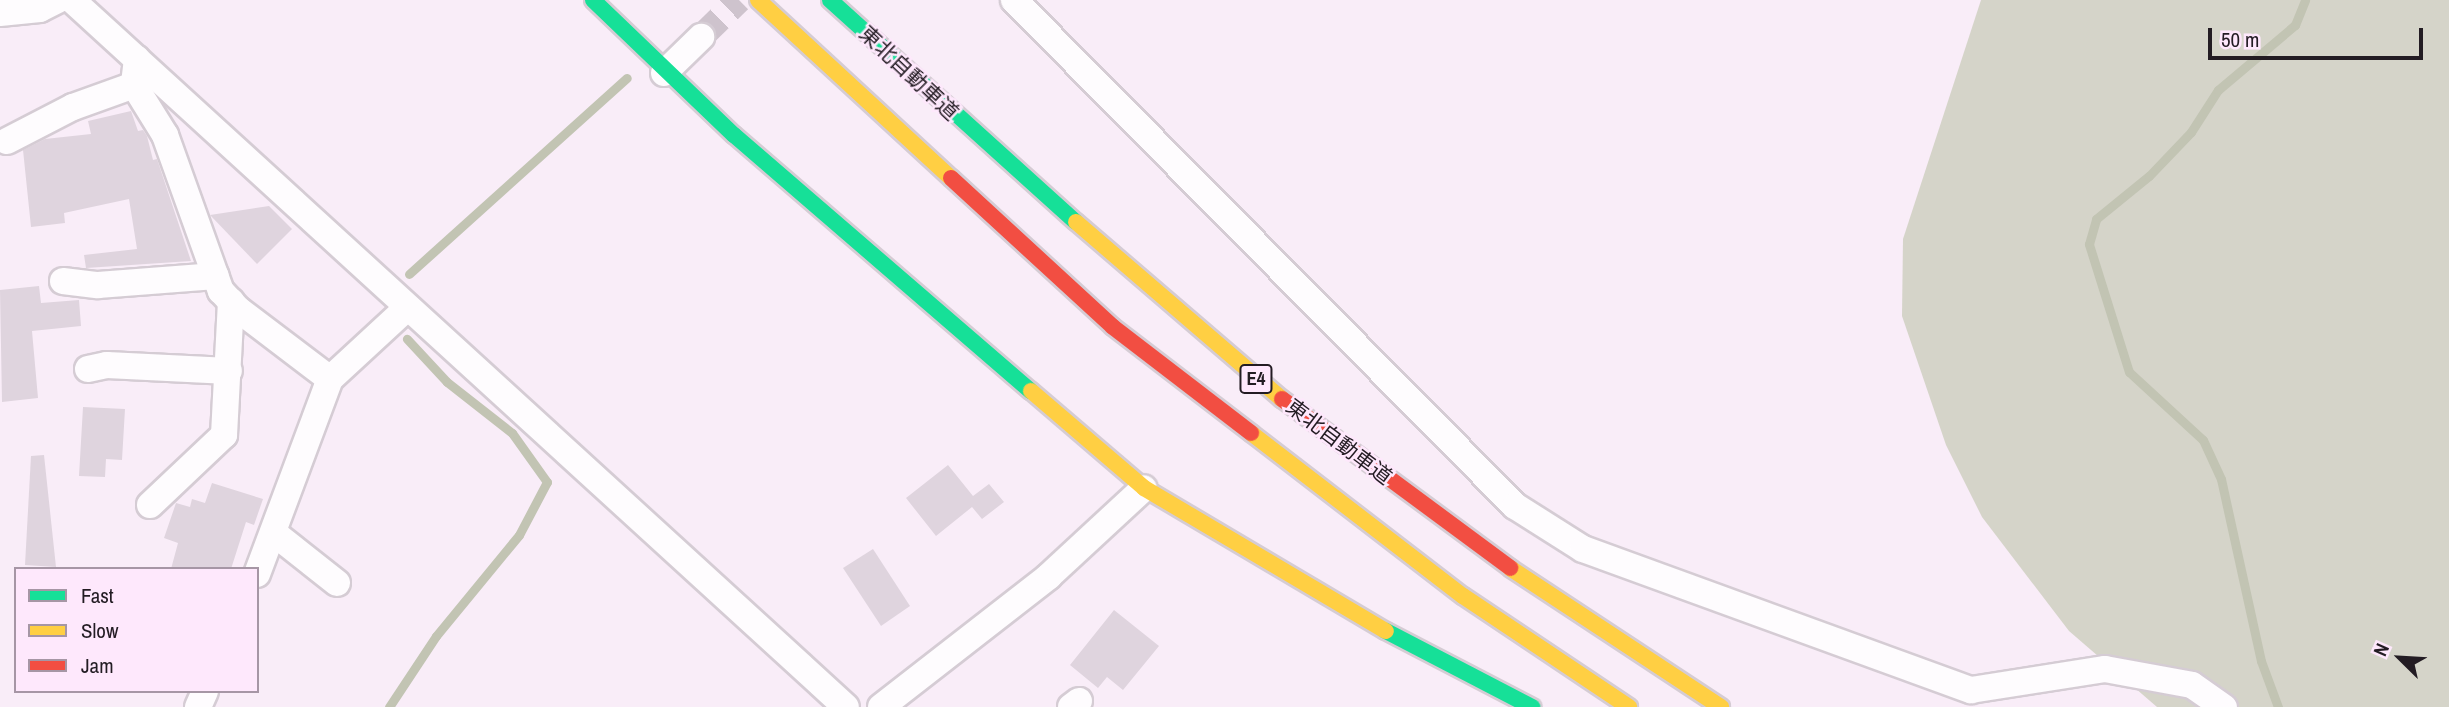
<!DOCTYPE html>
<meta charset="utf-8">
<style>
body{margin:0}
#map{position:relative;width:2449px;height:707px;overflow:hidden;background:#f9edf8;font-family:"Archivo Narrow","Noto Sans JP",sans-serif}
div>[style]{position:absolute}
.forest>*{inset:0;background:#d5d4c9}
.stream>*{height:9px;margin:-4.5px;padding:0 4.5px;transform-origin:4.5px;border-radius:4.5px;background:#c2c4b3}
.building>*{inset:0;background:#dfd4de}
.street-tunnel>*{height:26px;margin-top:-13px;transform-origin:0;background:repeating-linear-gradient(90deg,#cec3cd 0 26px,transparent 0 39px)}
.roads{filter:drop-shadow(2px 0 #d5ccd4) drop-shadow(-2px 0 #d5ccd4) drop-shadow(0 2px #d5ccd4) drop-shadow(0 -2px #d5ccd4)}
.street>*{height:26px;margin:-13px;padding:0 13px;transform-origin:13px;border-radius:13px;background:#fefcfe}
.fast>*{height:16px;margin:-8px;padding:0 8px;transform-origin:8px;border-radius:8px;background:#16e098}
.slow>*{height:16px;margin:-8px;padding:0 8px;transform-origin:8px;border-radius:8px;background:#ffcf43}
.jam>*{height:16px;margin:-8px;padding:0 8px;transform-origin:8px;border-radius:8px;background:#f24e42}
span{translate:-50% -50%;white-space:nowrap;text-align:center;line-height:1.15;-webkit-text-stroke:5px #fee8fc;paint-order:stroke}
.shield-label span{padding:2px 5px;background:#fee8fc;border:2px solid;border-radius:5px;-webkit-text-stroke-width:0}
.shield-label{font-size:19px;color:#231c23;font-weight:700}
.street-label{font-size:21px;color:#231c23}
.legend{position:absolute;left:14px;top:567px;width:245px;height:126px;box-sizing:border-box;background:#fee8fc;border:2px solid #a696a5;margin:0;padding:9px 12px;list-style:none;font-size:21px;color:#231c23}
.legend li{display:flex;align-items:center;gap:14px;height:35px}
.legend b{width:35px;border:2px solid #a696a5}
.north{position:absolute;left:2365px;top:623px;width:70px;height:70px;-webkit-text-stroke:5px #fee8fc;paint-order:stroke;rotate:294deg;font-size:19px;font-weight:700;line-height:28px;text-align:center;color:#231c23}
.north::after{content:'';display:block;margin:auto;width:24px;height:32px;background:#231c23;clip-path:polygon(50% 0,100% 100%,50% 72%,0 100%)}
.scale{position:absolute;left:2208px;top:28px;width:215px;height:32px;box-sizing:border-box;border:4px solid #231c23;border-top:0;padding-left:9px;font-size:21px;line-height:24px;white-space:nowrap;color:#231c23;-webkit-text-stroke:5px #fee8fc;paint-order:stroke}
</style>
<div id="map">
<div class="forest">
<i style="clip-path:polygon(1981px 0,2449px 0,2449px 707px,2157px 707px,2069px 631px,1982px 517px,1946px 445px,1902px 316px,1903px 239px)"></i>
</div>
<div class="stream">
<i style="left:409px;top:274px;width:293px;rotate:-42deg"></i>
<i style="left:389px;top:707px;width:85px;rotate:-56.5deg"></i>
<i style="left:436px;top:636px;width:131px;rotate:-50.6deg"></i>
<i style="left:519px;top:535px;width:60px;rotate:-62.2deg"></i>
<i style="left:547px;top:482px;width:60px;rotate:-125.5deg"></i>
<i style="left:512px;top:433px;width:83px;rotate:-141.9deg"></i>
<i style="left:447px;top:382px;width:59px;rotate:-132.9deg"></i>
<i style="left:2278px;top:707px;width:49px;rotate:-110.3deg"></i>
<i style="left:2261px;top:661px;width:186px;rotate:-102.4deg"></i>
<i style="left:2221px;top:479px;width:43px;rotate:-114.8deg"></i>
<i style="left:2203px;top:440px;width:100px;rotate:-137.4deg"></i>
<i style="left:2129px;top:372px;width:134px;rotate:-107.4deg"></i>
<i style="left:2089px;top:244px;width:26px;rotate:-74deg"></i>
<i style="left:2096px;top:219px;width:68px;rotate:-39.1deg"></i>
<i style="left:2149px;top:176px;width:61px;rotate:-46.3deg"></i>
<i style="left:2191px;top:132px;width:50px;rotate:-57.3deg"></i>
<i style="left:2218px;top:90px;width:101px;rotate:-40.2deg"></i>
<i style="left:2295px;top:25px;width:27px;rotate:-68deg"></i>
</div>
<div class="building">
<i style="clip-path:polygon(131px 111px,138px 131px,143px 130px,147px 136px,153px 160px,157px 159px,191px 261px,86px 268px,84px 255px,137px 249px,129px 199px,64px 213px,65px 223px,31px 227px,23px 150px,45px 139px,91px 134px,88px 121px)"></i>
<i style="clip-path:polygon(269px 206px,292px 229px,257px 264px,210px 215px)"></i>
<i style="clip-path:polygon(39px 286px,41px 303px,79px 300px,81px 326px,32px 331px,38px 398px,2px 402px,0 290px)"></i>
<i style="clip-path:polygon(83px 407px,125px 409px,122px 460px,106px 459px,105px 477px,79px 476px)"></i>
<i style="clip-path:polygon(44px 455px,56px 567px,25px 565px,31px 456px)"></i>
<i style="clip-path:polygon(948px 465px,973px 496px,989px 484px,1004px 502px,982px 519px,972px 507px,936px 536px,906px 498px)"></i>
<i style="clip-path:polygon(212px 483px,263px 499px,254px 525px,246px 522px,231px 569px,171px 569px,178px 543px,164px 538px,176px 503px,190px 507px,192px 499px,205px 503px)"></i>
<i style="clip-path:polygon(873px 549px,910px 606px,881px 626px,843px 568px)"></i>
<i style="clip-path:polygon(1114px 610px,1159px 646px,1123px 690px,1107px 677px,1098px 688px,1070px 665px)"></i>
</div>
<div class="street-tunnel">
<i style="left:701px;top:37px;width:53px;rotate:-44.2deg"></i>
</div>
<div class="roads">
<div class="street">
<i style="left:72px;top:0;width:1048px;rotate:42.41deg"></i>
<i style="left:1014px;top:0;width:712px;rotate:45.28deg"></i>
<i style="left:1515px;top:506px;width:80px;rotate:32.3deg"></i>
<i style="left:1583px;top:549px;width:413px;rotate:20deg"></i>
<i style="left:1971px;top:690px;width:136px;rotate:-8.9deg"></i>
<i style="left:2105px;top:669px;width:88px;rotate:10.4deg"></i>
<i style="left:2192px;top:685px;width:39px;rotate:35deg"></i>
<i style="left:0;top:13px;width:40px;rotate:-5.7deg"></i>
<i style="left:40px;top:9px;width:20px;rotate:-27deg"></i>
<i style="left:137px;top:59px;width:26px;rotate:97deg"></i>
<i style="left:134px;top:85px;width:59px;rotate:58.2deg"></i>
<i style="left:165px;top:135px;width:166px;rotate:70.3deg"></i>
<i style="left:221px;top:291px;width:26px;rotate:47deg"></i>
<i style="left:239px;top:310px;width:114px;rotate:37.2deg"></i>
<i style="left:664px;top:73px;width:52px;rotate:-44.2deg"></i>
<i style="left:7px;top:141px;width:74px;rotate:-27.3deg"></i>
<i style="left:73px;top:107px;width:65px;rotate:-19.8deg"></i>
<i style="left:63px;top:281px;width:35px;rotate:7deg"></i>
<i style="left:98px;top:285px;width:118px;rotate:-4.4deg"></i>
<i style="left:88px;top:369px;width:19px;rotate:-12deg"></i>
<i style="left:107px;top:365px;width:122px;rotate:2.8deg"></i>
<i style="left:150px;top:505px;width:102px;rotate:-43.4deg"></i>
<i style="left:224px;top:435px;width:134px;rotate:-87deg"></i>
<i style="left:275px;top:534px;width:79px;rotate:38.3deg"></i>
<i style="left:257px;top:574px;width:208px;rotate:-69.5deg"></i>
<i style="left:330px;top:379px;width:105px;rotate:-42.7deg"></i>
<i style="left:198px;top:707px;width:17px;rotate:-66deg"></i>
<i style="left:881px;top:707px;width:213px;rotate:-37.9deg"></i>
<i style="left:1049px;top:576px;width:129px;rotate:-42.8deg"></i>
<i style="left:1071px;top:707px;width:10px;rotate:-37deg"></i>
</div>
<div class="fast">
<i style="left:593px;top:0;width:195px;rotate:43.8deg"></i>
<i style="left:734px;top:135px;width:392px;rotate:40.8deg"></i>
<i style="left:830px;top:0;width:331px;rotate:42.1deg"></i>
<i style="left:1386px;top:631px;width:165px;rotate:27.5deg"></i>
</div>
<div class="slow">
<i style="left:758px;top:0;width:263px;rotate:42.7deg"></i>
<i style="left:1076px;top:222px;width:272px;rotate:40.7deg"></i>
<i style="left:1031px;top:391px;width:149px;rotate:40.6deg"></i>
<i style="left:1144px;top:488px;width:281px;rotate:30.6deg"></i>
<i style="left:1251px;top:433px;width:267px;rotate:37.6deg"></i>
<i style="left:1463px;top:596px;width:200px;rotate:33.8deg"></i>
<i style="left:1510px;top:568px;width:253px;rotate:33.4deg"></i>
</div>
<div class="jam">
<i style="left:951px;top:178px;width:220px;rotate:42.6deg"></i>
<i style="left:1113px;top:327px;width:174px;rotate:37.5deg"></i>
<i style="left:1282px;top:399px;width:284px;rotate:36.5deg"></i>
</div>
</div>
<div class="shield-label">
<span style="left:1256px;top:379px">E4</span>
</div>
<div class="street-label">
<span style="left:909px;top:73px;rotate:43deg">東北自動車道</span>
<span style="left:1339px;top:442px;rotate:37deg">東北自動車道</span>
</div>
<ul class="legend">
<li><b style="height:9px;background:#16e098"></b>Fast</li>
<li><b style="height:9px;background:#ffcf43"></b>Slow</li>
<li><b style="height:9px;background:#f24e42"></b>Jam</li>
</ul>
<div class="north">N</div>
<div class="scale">50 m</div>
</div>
